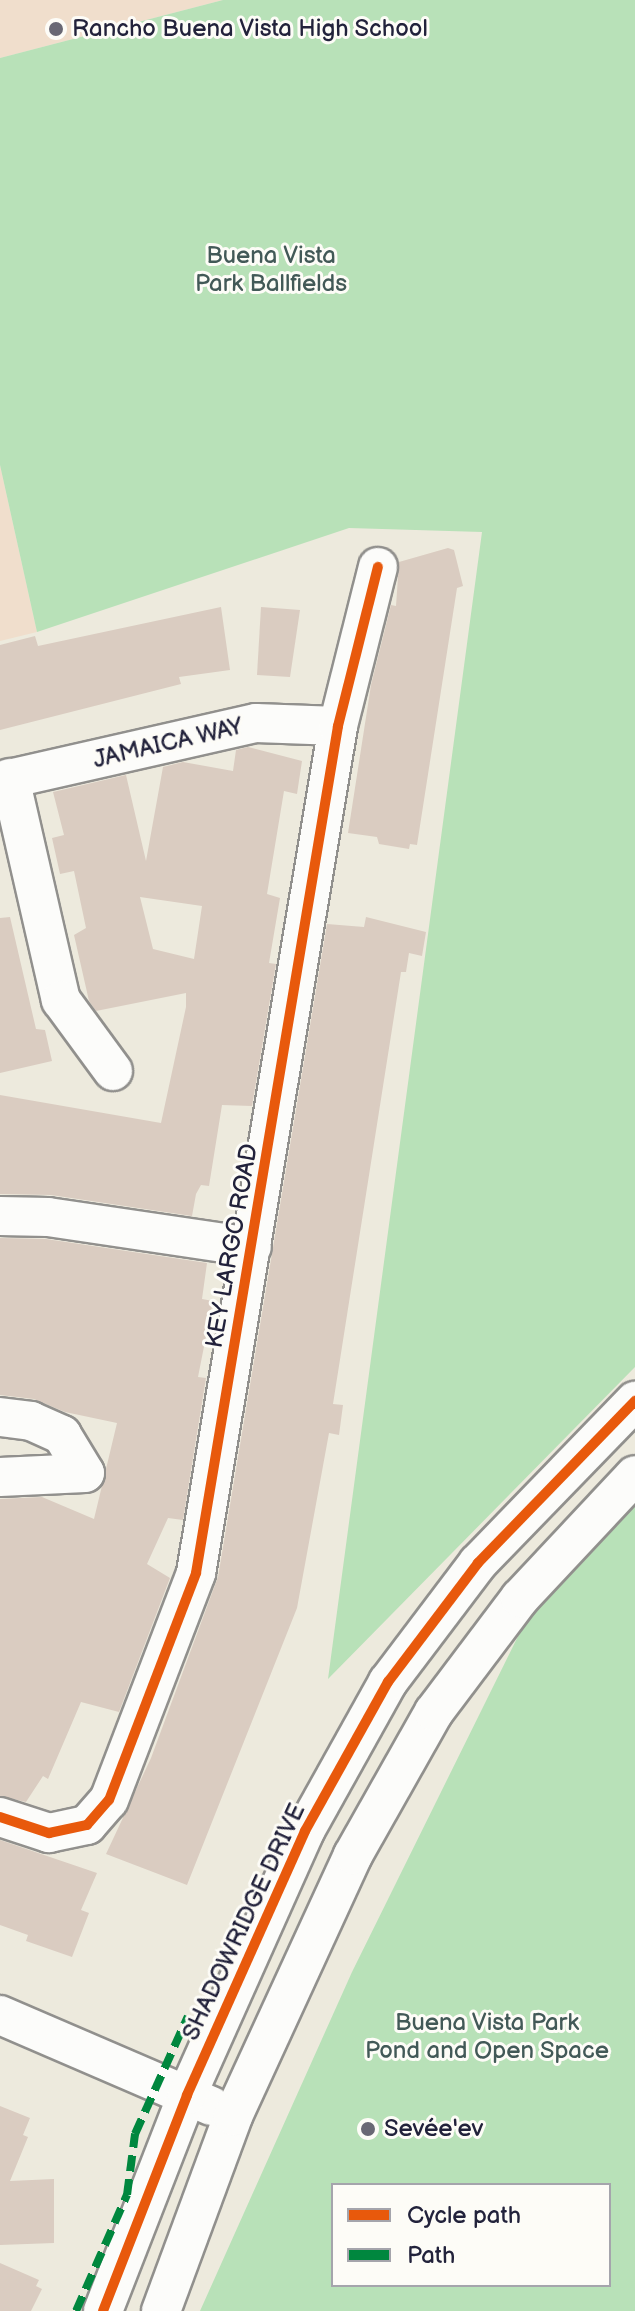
<!DOCTYPE html>
<meta charset="utf-8">
<style>
body{margin:0}
#map{position:relative;width:635px;height:2311px;overflow:hidden;background:#edeadd;font-family:"Balsamiq Sans",sans-serif}
div>[style]{position:absolute}
.built>*{inset:0;background:#f0decc}
.green>*{inset:0;background:#b8e1b8}
.building>*{inset:0;background:#daccc1}
.roads{filter:drop-shadow(2px 0 #91908d) drop-shadow(-2px 0 #91908d) drop-shadow(0 2px #91908d) drop-shadow(0 -2px #91908d)}
.minor>*{height:38px;margin:-19px;padding:0 19px;transform-origin:19px;border-radius:19px;background:#fcfcfa}
.quiet>*{height:8px;margin-top:-4px;transform-origin:0;background:repeating-linear-gradient(90deg,#00873e 0 16px,transparent 0 24px)}
.cycleway>*{height:10px;margin:-5px;padding:0 5px;transform-origin:5px;border-radius:5px;background:#e8590c}
.dots>*{width:22px;height:22px;translate:-50% -50%;box-sizing:border-box;border:4px solid #fdfcf7;border-radius:50%}
span{translate:-50% -50%;white-space:nowrap;text-align:center;line-height:1.15;-webkit-text-stroke:6px #fdfcf7;paint-order:stroke}
.poi-label{font-size:24px;color:#22223b}
.left{translate:0 -50%;text-align:left}
.park-label{font-size:24px;color:#425957}
.street-label{font-size:24px;color:#22223b}
.legend{position:absolute;left:331px;top:2183px;width:280px;height:104px;box-sizing:border-box;background:#fdfcf7;border:2px solid #a5a5ac;margin:0;padding:10px 14px;list-style:none;font-size:24px;color:#22223b}
.legend li{display:flex;align-items:center;gap:16px;height:40px}
.legend b{width:40px;border:2px solid #a5a5ac}
</style>
<div id="map">
<div class="built">
<i style="clip-path:polygon(0 0,223px 0,0 58px)"></i>
<i style="clip-path:polygon(0 465px,37px 632px,0 641px)"></i>
</div>
<div class="green">
<i style="clip-path:polygon(223px 0,635px 0,635px 1367px,328px 1679px,482px 532px,349px 528px,37px 632px,0 465px,0 58px)"></i>
<i style="clip-path:polygon(evenodd,635px 1472px,635px 2311px,200px 2311px,352px 1972px,575px 1521px,635px 1472px,333px 2185px,609px 2185px,609px 2285px,333px 2285px,333px 2185px)"></i>
</div>
<div class="building">
<i style="clip-path:polygon(448px 548px,454px 550px,463px 586px,457px 588px,417px 845px,410px 844px,409px 849px,379px 844px,377px 837px,348px 833px,371px 685px,391px 605px,396px 606px,399px 562px)"></i>
<i style="clip-path:polygon(221px 607px,230px 670px,179px 677px,181px 684px,0 730px,0 645px,35px 636px,38px 646px)"></i>
<i style="clip-path:polygon(261px 607px,300px 610px,290px 677px,257px 675px)"></i>
<i style="clip-path:polygon(evenodd,248px 747px,302px 761px,297px 794px,284px 791px,267px 894px,280px 898px,269px 963px,276px 964px,252px 1106px,222px 1105px,209px 1186px,201px 1185px,196px 1194px,192px 1216px,51px 1195px,0 1194px,0 1095px,161px 1123px,186px 1007px,186px 993px,96px 1011px,89px 1001px,74px 935px,86px 928px,74px 871px,60px 874px,52px 838px,64px 835px,53px 792px,126px 775px,146px 861px,163px 767px,183px 762px,233px 771px,236px 750px,248px 747px,140px 897px,202px 906px,194px 959px,153px 949px,140px 897px)"></i>
<i style="clip-path:polygon(10px 917px,36px 1029px,45px 1030px,52px 1061px,0 1073px,0 918px)"></i>
<i style="clip-path:polygon(366px 917px,426px 932px,422px 956px,409px 953px,406px 972px,401px 972px,333px 1404px,343px 1405px,339px 1435px,329px 1433px,297px 1608px,187px 1885px,106px 1854px,151px 1758px,218px 1577px,327px 924px,364px 927px)"></i>
<i style="clip-path:polygon(0 1238px,46px 1239px,207px 1263px,202px 1299px,213px 1301px,198px 1377px,206px 1378px,183px 1520px,168px 1518px,147px 1564px,170px 1578px,119px 1712px,81px 1702px,48px 1779px,43px 1776px,26px 1802px,0 1796px,0 1499px,42px 1497px,94px 1519px,117px 1423px,65px 1412px,34px 1399px,0 1395px)"></i>
<i style="clip-path:polygon(0 1840px,97px 1873px,81px 1910px,89px 1913px,72px 1957px,26px 1941px,28px 1935px,0 1925px)"></i>
<i style="clip-path:polygon(0 2106px,30px 2118px,23px 2135px,28px 2137px,10px 2181px,54px 2179px,54px 2243px,0 2245px)"></i>
<i style="clip-path:polygon(0 2263px,39px 2280px,36px 2286px,42px 2289px,31px 2311px,0 2311px)"></i>
</div>
<div class="roads">
<div class="minor">
<i style="left:10px;top:778px;width:228px;rotate:77.1deg"></i>
<i style="left:61px;top:1000px;width:88px;rotate:53.8deg"></i>
<i style="left:0;top:781px;width:262px;rotate:-12.8deg"></i>
<i style="left:256px;top:723px;width:82px;rotate:2.1deg"></i>
<i style="left:0;top:1216px;width:48px;rotate:1.2deg"></i>
<i style="left:48px;top:1217px;width:206px;rotate:8.4deg"></i>
<i style="left:0;top:1417px;width:31px;rotate:7deg"></i>
<i style="left:31px;top:1421px;width:34px;rotate:24deg"></i>
<i style="left:62px;top:1435px;width:44px;rotate:58.8deg"></i>
<i style="left:85px;top:1473px;width:85px;rotate:177.3deg"></i>
<i style="left:0;top:1817px;width:52px;rotate:18.1deg"></i>
<i style="left:49px;top:1833px;width:39px;rotate:-12deg"></i>
<i style="left:87px;top:1825px;width:33px;rotate:-49deg"></i>
<i style="left:109px;top:1800px;width:243px;rotate:-69deg"></i>
<i style="left:196px;top:1573px;width:859px;rotate:-80.48deg"></i>
<i style="left:338px;top:726px;width:164px;rotate:-75.9deg"></i>
<i style="left:0;top:2015px;width:230px;rotate:23.3deg"></i>
<i style="left:103px;top:2311px;width:232px;rotate:-68.7deg"></i>
<i style="left:187px;top:2095px;width:289px;rotate:-65.9deg"></i>
<i style="left:305px;top:1831px;width:171px;rotate:-60.9deg"></i>
<i style="left:388px;top:1682px;width:149px;rotate:-52.9deg"></i>
<i style="left:478px;top:1563px;width:226px;rotate:-45.9deg"></i>
<i style="left:161px;top:2311px;width:208px;rotate:-69.7deg"></i>
<i style="left:233px;top:2116px;width:287px;rotate:-65.3deg"></i>
<i style="left:353px;top:1855px;width:164px;rotate:-60.5deg"></i>
<i style="left:434px;top:1712px;width:143px;rotate:-53deg"></i>
<i style="left:520px;top:1598px;width:168px;rotate:-46.9deg"></i>
</div>
</div>
<div class="quiet">
<i style="left:76px;top:2311px;width:127px;rotate:-66.3deg"></i>
<i style="left:127px;top:2195px;width:62px;rotate:-82.5deg"></i>
<i style="left:135px;top:2134px;width:129px;rotate:-65.8deg"></i>
</div>
<div class="cycleway">
<i style="left:0;top:1817px;width:52px;rotate:18.1deg"></i>
<i style="left:49px;top:1833px;width:39px;rotate:-12deg"></i>
<i style="left:87px;top:1825px;width:33px;rotate:-49deg"></i>
<i style="left:109px;top:1800px;width:243px;rotate:-69deg"></i>
<i style="left:196px;top:1573px;width:859px;rotate:-80.48deg"></i>
<i style="left:338px;top:726px;width:164px;rotate:-75.9deg"></i>
<i style="left:103px;top:2311px;width:232px;rotate:-68.7deg"></i>
<i style="left:187px;top:2095px;width:289px;rotate:-65.9deg"></i>
<i style="left:305px;top:1831px;width:171px;rotate:-60.9deg"></i>
<i style="left:388px;top:1682px;width:149px;rotate:-52.9deg"></i>
<i style="left:478px;top:1563px;width:226px;rotate:-45.9deg"></i>
</div>
<div class="dots">
<i style="left:56px;top:29px;background:#696874"></i>
<i style="left:368px;top:2129px;background:#696874"></i>
</div>
<div class="poi-label">
<span class="left" style="left:72px;top:29px">Rancho Buena Vista High School</span>
<span class="left" style="left:384px;top:2129px">Sevée'ev</span>
</div>
<div class="park-label">
<span style="left:271px;top:270px">Buena Vista<br>Park Ballfields</span>
<span style="left:487px;top:2037px">Buena Vista Park<br>Pond and Open Space</span>
</div>
<div class="street-label">
<span style="left:168px;top:743px;rotate:-13deg">JAMAICA WAY</span>
<span style="left:232px;top:1246px;rotate:-80deg">KEY LARGO ROAD</span>
<span style="left:244px;top:1922px;rotate:-65deg">SHADOWRIDGE DRIVE</span>
</div>
<ul class="legend">
<li><b style="height:10px;background:#e8590c"></b>Cycle path</li>
<li><b style="height:10px;background:#00873e"></b>Path</li>
</ul>
</div>
